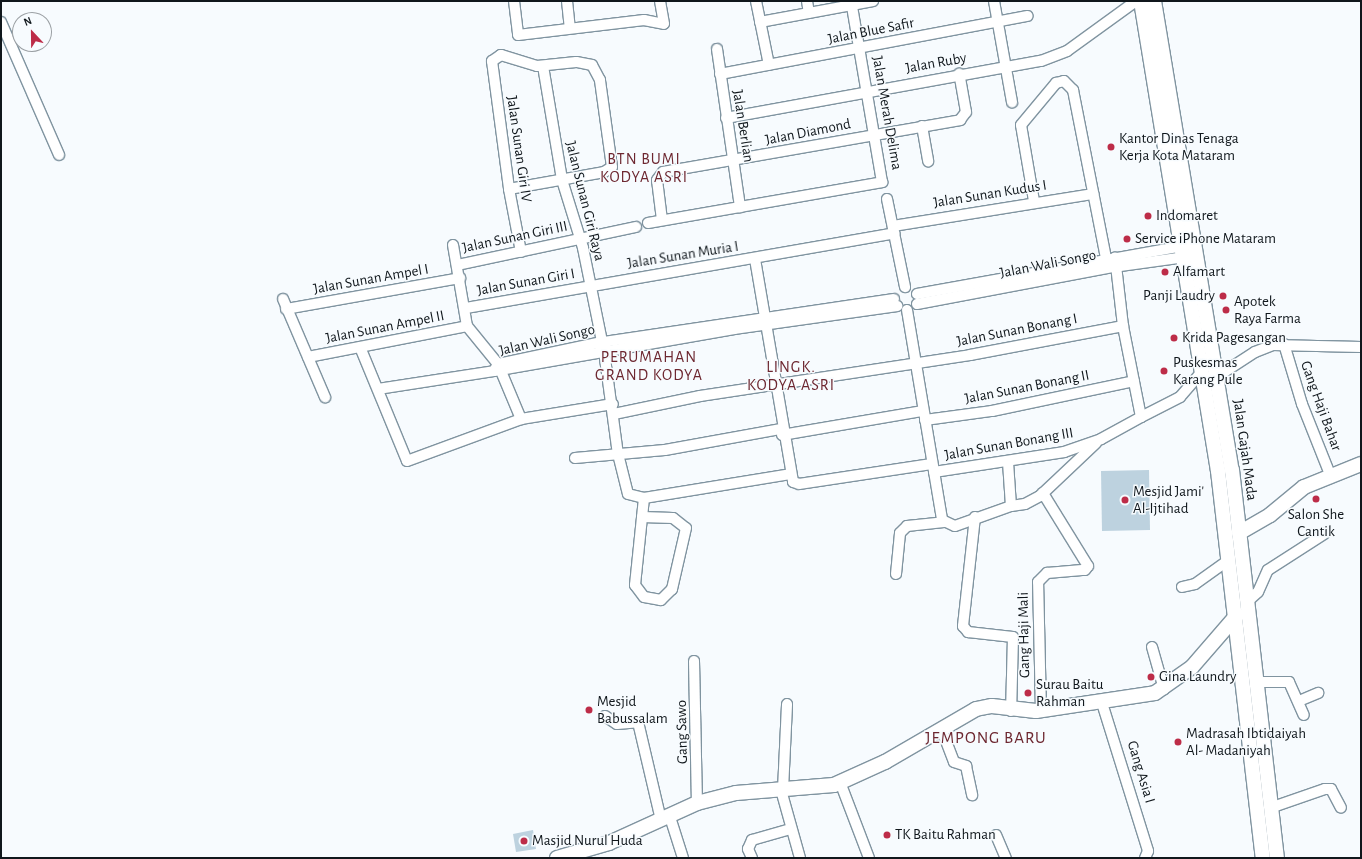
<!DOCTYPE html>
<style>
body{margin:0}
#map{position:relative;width:1362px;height:859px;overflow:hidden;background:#f7fbfe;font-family:"Alegreya Sans",sans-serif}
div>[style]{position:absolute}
.building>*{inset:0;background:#bdd2df}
.roads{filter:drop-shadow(1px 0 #8094a0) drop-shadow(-1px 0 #8094a0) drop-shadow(0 1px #8094a0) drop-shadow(0 -1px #8094a0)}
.street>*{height:10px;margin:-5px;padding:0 5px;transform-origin:5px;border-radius:5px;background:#fff}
.secondary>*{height:14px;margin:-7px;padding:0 7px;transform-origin:7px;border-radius:7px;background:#fff}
.dots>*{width:11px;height:11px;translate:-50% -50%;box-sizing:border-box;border:2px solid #f7fbfe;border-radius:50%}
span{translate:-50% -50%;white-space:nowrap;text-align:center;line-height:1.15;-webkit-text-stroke:3px #f7fbfe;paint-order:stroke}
.street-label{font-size:15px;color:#10171c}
.poi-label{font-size:15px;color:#10171c}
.left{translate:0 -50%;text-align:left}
.right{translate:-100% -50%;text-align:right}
.neighbourhood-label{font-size:16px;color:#6d2730;letter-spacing:1px}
.quarter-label{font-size:17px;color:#6d2730;letter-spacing:1px}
.frame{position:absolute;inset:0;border:2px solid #10171c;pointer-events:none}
.north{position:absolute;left:12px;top:12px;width:40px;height:40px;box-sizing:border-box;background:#f7fbfe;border:1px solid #9ba0a4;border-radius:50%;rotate:338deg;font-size:11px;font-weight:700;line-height:16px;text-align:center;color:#10171c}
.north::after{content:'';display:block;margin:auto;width:14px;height:18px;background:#bd2c48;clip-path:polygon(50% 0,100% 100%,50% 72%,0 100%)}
</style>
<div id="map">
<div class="building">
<i style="clip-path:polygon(1149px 470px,1150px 530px,1102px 531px,1101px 471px)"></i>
<i style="clip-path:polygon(533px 830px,536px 849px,516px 852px,513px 834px)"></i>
</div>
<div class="roads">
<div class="street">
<i style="left:514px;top:1px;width:34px;rotate:83deg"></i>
<i style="left:518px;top:35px;width:127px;rotate:-6.8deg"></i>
<i style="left:644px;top:20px;width:20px;rotate:11deg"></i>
<i style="left:567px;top:1px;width:27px;rotate:84deg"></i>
<i style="left:660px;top:1px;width:23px;rotate:80deg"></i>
<i style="left:756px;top:1px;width:65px;rotate:78.5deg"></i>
<i style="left:807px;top:1px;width:12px;rotate:81deg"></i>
<i style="left:994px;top:1px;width:103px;rotate:79.9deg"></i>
<i style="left:1px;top:22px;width:145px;rotate:66.4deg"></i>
<i style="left:760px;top:22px;width:115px;rotate:-10.5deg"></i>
<i style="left:717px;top:49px;width:160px;rotate:81.7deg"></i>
<i style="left:543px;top:66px;width:116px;rotate:80.5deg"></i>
<i style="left:562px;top:180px;width:71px;rotate:72.8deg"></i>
<i style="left:583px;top:248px;width:105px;rotate:78.5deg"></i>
<i style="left:604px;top:351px;width:104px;rotate:82.3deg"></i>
<i style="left:618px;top:454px;width:41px;rotate:76deg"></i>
<i style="left:628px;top:494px;width:16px;rotate:14deg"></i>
<i style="left:644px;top:498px;width:148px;rotate:-9.3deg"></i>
<i style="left:720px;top:74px;width:313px;rotate:-10.7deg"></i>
<i style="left:726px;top:118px;width:320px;rotate:-10.3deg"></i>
<i style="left:1041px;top:61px;width:28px;rotate:-21deg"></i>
<i style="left:1067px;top:51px;width:85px;rotate:-35.9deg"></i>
<i style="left:922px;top:126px;width:36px;rotate:80deg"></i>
<i style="left:509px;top:189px;width:97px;rotate:-10.1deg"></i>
<i style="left:604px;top:172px;width:9px;rotate:-32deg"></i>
<i style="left:612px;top:167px;width:88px;rotate:-97.9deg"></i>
<i style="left:600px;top:80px;width:17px;rotate:-118deg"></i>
<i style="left:592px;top:65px;width:16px;rotate:-169deg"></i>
<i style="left:576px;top:62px;width:39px;rotate:174deg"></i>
<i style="left:537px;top:66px;width:38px;rotate:-163deg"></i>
<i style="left:501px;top:55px;width:11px;rotate:146deg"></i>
<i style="left:492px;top:61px;width:129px;rotate:82.4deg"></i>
<i style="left:509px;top:189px;width:64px;rotate:79.2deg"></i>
<i style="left:887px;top:199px;width:90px;rotate:78.4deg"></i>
<i style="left:1034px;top:201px;width:77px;rotate:-99.7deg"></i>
<i style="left:1021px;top:125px;width:55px;rotate:-50.2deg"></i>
<i style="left:1056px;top:83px;width:8px;rotate:-14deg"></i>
<i style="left:1064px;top:81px;width:13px;rotate:45deg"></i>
<i style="left:1073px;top:90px;width:171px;rotate:78.9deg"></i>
<i style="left:662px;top:220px;width:40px;rotate:-97.1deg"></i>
<i style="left:657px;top:180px;width:10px;rotate:-53deg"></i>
<i style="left:663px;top:172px;width:302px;rotate:-9.9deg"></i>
<i style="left:960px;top:120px;width:10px;rotate:-53deg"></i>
<i style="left:966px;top:112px;width:39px;rotate:-100deg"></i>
<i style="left:648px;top:223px;width:238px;rotate:-9.9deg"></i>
<i style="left:882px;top:182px;width:184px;rotate:-99.7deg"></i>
<i style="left:893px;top:226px;width:203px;rotate:-9.1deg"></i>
<i style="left:453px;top:245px;width:82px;rotate:80.2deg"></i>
<i style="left:467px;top:326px;width:49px;rotate:50.8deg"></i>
<i style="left:498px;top:364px;width:60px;rotate:67.3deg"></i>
<i style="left:755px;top:259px;width:226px;rotate:80.3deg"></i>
<i style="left:793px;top:482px;width:6px;rotate:18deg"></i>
<i style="left:799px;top:484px;width:134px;rotate:-8.6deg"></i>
<i style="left:457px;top:265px;width:183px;rotate:-12deg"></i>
<i style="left:917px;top:294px;width:270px;rotate:-10.2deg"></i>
<i style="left:283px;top:299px;width:107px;rotate:66.8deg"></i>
<i style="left:894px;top:299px;width:295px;rotate:171.6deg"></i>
<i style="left:602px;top:342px;width:106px;rotate:168.1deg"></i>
<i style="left:498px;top:364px;width:8px;rotate:120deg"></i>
<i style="left:494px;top:371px;width:244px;rotate:-9.9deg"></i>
<i style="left:734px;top:329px;width:165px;rotate:-8deg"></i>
<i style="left:917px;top:304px;width:199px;rotate:-10.7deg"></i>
<i style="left:1113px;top:267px;width:73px;rotate:-7.9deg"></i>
<i style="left:466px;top:308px;width:435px;rotate:-9.9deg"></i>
<i style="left:286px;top:309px;width:177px;rotate:-10.1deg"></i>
<i style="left:907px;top:310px;width:213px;rotate:80.5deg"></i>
<i style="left:942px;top:520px;width:14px;rotate:25deg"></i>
<i style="left:955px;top:526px;width:59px;rotate:-19.7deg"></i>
<i style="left:1011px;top:506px;width:44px;rotate:-93.9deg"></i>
<i style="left:1284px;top:344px;width:63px;rotate:73.3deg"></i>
<i style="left:1302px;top:404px;width:79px;rotate:68.3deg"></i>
<i style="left:360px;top:347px;width:123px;rotate:67.6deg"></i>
<i style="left:407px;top:461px;width:121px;rotate:-20.2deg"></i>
<i style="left:521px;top:419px;width:93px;rotate:-9.3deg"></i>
<i style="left:308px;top:357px;width:162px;rotate:-11deg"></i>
<i style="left:1218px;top:376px;width:44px;rotate:-33deg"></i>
<i style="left:1255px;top:352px;width:19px;rotate:-21deg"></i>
<i style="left:1273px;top:345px;width:88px;rotate:1.3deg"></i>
<i style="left:378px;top:389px;width:117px;rotate:-8.8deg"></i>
<i style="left:614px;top:414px;width:88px;rotate:-11.8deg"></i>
<i style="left:700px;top:396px;width:273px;rotate:-8.6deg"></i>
<i style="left:970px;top:355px;width:156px;rotate:-10.7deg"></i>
<i style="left:1141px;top:417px;width:44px;rotate:-27.1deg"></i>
<i style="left:1180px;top:397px;width:33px;rotate:-49deg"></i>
<i style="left:925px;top:420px;width:68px;rotate:-7.7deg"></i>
<i style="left:992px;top:411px;width:145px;rotate:-11.9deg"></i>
<i style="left:782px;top:435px;width:143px;rotate:-9.7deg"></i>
<i style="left:575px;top:458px;width:90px;rotate:-5.1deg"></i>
<i style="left:665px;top:450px;width:118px;rotate:-10.3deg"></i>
<i style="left:934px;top:472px;width:132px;rotate:-8.7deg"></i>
<i style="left:1064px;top:452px;width:39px;rotate:-19deg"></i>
<i style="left:1101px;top:439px;width:46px;rotate:-28.8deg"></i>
<i style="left:1141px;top:417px;width:93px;rotate:-101.2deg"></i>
<i style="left:1123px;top:326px;width:69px;rotate:-96.6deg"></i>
<i style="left:1011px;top:506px;width:14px;rotate:-8deg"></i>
<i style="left:1025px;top:504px;width:17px;rotate:-28deg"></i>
<i style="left:1040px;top:496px;width:77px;rotate:-43.4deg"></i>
<i style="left:642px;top:517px;width:31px;rotate:2deg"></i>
<i style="left:673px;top:518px;width:16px;rotate:38deg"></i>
<i style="left:686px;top:528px;width:63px;rotate:102.9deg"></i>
<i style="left:672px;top:589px;width:16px;rotate:135deg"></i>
<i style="left:661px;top:600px;width:17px;rotate:-170deg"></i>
<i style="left:644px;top:597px;width:15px;rotate:-127deg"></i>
<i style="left:635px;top:585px;width:87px;rotate:-84.1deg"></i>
<i style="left:975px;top:517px;width:110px;rotate:96.3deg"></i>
<i style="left:963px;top:626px;width:8px;rotate:50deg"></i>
<i style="left:968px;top:632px;width:45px;rotate:6.3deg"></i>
<i style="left:1013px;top:637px;width:74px;rotate:91.5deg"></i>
<i style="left:896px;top:574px;width:41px;rotate:-84.4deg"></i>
<i style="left:900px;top:533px;width:10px;rotate:-45deg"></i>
<i style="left:907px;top:526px;width:37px;rotate:-6deg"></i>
<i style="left:1182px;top:587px;width:13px;rotate:-13deg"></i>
<i style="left:1195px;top:584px;width:43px;rotate:-35.5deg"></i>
<i style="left:1248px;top:601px;width:13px;rotate:-42deg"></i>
<i style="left:1258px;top:592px;width:24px;rotate:-66deg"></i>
<i style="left:1268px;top:570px;width:67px;rotate:-32.7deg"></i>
<i style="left:1152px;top:647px;width:44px;rotate:74.1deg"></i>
<i style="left:694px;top:661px;width:142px;rotate:88.8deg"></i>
<i style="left:1257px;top:682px;width:32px"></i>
<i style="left:1289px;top:682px;width:36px;rotate:66deg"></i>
<i style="left:1299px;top:701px;width:21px;rotate:-23deg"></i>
<i style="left:1102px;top:703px;width:155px;rotate:72.7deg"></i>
<i style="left:1148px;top:851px;width:8px;rotate:113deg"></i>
<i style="left:1041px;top:711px;width:129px;rotate:-91.3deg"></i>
<i style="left:1038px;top:582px;width:13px;rotate:-45deg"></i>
<i style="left:1047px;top:573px;width:38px;rotate:-5deg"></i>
<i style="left:1085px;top:570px;width:5px;rotate:-53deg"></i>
<i style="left:1088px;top:566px;width:86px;rotate:-121.7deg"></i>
<i style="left:605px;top:716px;width:14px;rotate:34deg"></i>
<i style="left:617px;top:724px;width:21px;rotate:-5deg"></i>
<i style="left:638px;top:722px;width:101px;rotate:76.8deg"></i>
<i style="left:941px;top:728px;width:36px;rotate:69deg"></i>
<i style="left:954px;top:762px;width:13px;rotate:18deg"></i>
<i style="left:966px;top:766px;width:30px;rotate:78deg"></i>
<i style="left:840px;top:782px;width:81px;rotate:69.1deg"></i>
<i style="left:781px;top:790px;width:71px;rotate:74.4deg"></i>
<i style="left:783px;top:790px;width:86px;rotate:-87.3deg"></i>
<i style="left:1270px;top:808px;width:58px;rotate:-19.1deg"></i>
<i style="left:1325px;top:789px;width:6px"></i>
<i style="left:1331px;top:789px;width:21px;rotate:62deg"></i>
<i style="left:670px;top:817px;width:43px;rotate:72.4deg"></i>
<i style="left:996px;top:835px;width:25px;rotate:67deg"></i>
<i style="left:752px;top:858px;width:10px;rotate:-114deg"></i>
<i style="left:748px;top:849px;width:10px;rotate:-66deg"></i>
<i style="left:752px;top:840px;width:40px;rotate:-16deg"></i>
</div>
<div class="secondary">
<i style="left:1141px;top:1px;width:476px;rotate:80.7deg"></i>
<i style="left:1218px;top:471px;width:390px;rotate:83.4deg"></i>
<i style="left:1154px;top:1px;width:475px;rotate:80.6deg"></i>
<i style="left:1232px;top:470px;width:391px;rotate:83.4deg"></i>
<i style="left:1239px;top:533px;width:36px;rotate:-30deg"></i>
<i style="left:1270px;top:515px;width:44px;rotate:-39.5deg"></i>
<i style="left:1304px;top:487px;width:61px;rotate:-22deg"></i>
<i style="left:557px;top:858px;width:54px;rotate:-16.1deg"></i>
<i style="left:609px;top:843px;width:97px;rotate:-24.4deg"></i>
<i style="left:697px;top:803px;width:40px;rotate:-14.4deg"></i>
<i style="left:736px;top:793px;width:98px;rotate:-4.7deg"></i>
<i style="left:834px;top:785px;width:56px;rotate:-24.3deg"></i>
<i style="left:885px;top:762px;width:105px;rotate:-30.2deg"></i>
<i style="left:976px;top:709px;width:16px;rotate:-11deg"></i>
<i style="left:992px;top:706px;width:44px;rotate:6.5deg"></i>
<i style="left:1036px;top:711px;width:120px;rotate:-8.6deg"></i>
<i style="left:1155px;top:693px;width:45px;rotate:-35.1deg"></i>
<i style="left:1192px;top:667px;width:69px;rotate:-49.1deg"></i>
</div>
</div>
<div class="dots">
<i style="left:1111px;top:147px;background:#bd2c48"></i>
<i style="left:1148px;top:216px;background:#bd2c48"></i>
<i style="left:1127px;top:239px;background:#bd2c48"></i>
<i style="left:1165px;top:272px;background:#bd2c48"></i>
<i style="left:1223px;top:296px;background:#bd2c48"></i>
<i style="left:1226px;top:310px;background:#bd2c48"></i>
<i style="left:1174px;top:338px;background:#bd2c48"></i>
<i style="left:1164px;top:371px;background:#bd2c48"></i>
<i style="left:1316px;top:499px;background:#bd2c48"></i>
<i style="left:1125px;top:500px;background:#bd2c48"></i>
<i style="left:1151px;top:677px;background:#bd2c48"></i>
<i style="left:1028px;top:693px;background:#bd2c48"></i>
<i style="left:589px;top:710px;background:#bd2c48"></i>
<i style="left:1178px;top:742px;background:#bd2c48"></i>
<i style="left:887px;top:835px;background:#bd2c48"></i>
<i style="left:524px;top:841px;background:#bd2c48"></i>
</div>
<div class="street-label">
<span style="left:871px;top:31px;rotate:-11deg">Jalan Blue Safir</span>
<span style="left:936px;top:63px;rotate:-10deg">Jalan Ruby</span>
<span style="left:887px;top:113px;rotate:80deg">Jalan Merah Delima</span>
<span style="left:743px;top:126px;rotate:81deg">Jalan Berlian</span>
<span style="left:808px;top:132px;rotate:-11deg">Jalan Diamond</span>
<span style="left:519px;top:149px;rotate:82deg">Jalan Sunan Giri IV</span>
<span style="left:990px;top:194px;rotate:-9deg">Jalan Sunan Kudus I</span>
<span style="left:585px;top:201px;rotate:76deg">Jalan Sunan Giri Raya</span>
<span style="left:515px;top:237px;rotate:-12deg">Jalan Sunan Giri III</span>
<span style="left:683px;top:255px;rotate:-9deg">Jalan Sunan Muria I</span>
<span style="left:1048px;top:264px;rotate:-11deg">Jalan Wali Songo</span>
<span style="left:371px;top:279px;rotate:-10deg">Jalan Sunan Ampel I</span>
<span style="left:526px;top:282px;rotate:-10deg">Jalan Sunan Giri I</span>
<span style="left:385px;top:327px;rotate:-11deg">Jalan Sunan Ampel II</span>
<span style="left:1017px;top:330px;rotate:-11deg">Jalan Sunan Bonang I</span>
<span style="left:547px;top:340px;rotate:-13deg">Jalan Wali Songo</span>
<span style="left:1027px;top:387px;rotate:-11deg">Jalan Sunan Bonang II</span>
<span style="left:1321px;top:406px;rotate:70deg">Gang Haji Bahar</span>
<span style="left:1009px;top:444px;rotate:-10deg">Jalan Sunan Bonang III</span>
<span style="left:1245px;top:450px;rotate:82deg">Jalan Gajah Mada</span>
<span style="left:1024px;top:635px;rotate:-91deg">Gang Haji Mali</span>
<span style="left:682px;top:732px;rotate:-91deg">Gang Sawo</span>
<span style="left:1141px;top:772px;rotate:73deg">Gang Asia I</span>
</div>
<div class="poi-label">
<span class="left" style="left:1119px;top:147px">Kantor Dinas Tenaga<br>Kerja Kota Mataram</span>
<span class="left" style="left:1156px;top:216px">Indomaret</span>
<span class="left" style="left:1135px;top:239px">Service iPhone Mataram</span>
<span class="left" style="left:1173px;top:272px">Alfamart</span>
<span class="right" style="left:1215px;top:296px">Panji Laudry</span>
<span class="left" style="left:1234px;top:310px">Apotek<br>Raya Farma</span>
<span class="left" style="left:1182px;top:338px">Krida Pagesangan</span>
<span class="left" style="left:1173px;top:371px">Puskesmas<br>Karang Pule</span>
<span class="left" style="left:1133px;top:500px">Mesjid Jami'<br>Al-Ijtihad</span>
<span style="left:1316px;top:523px">Salon She<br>Cantik</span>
<span class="left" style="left:1159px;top:677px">Gina Laundry</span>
<span class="left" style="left:1036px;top:693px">Surau Baitu<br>Rahman</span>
<span class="left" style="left:597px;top:710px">Mesjid<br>Babussalam</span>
<span class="left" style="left:1186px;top:742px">Madrasah Ibtidaiyah<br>Al- Madaniyah</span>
<span class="left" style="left:895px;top:835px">TK Baitu Rahman</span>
<span class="left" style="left:532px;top:841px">Masjid Nurul Huda</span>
</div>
<div class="neighbourhood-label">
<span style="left:644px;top:168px">BTN BUMI<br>KODYA ASRI</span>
<span style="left:649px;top:366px">PERUMAHAN<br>GRAND KODYA</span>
<span style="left:791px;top:376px">LINGK.<br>KODYA ASRI</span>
</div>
<div class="quarter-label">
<span style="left:986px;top:738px">JEMPONG BARU</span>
</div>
<div class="frame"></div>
<div class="north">N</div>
</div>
